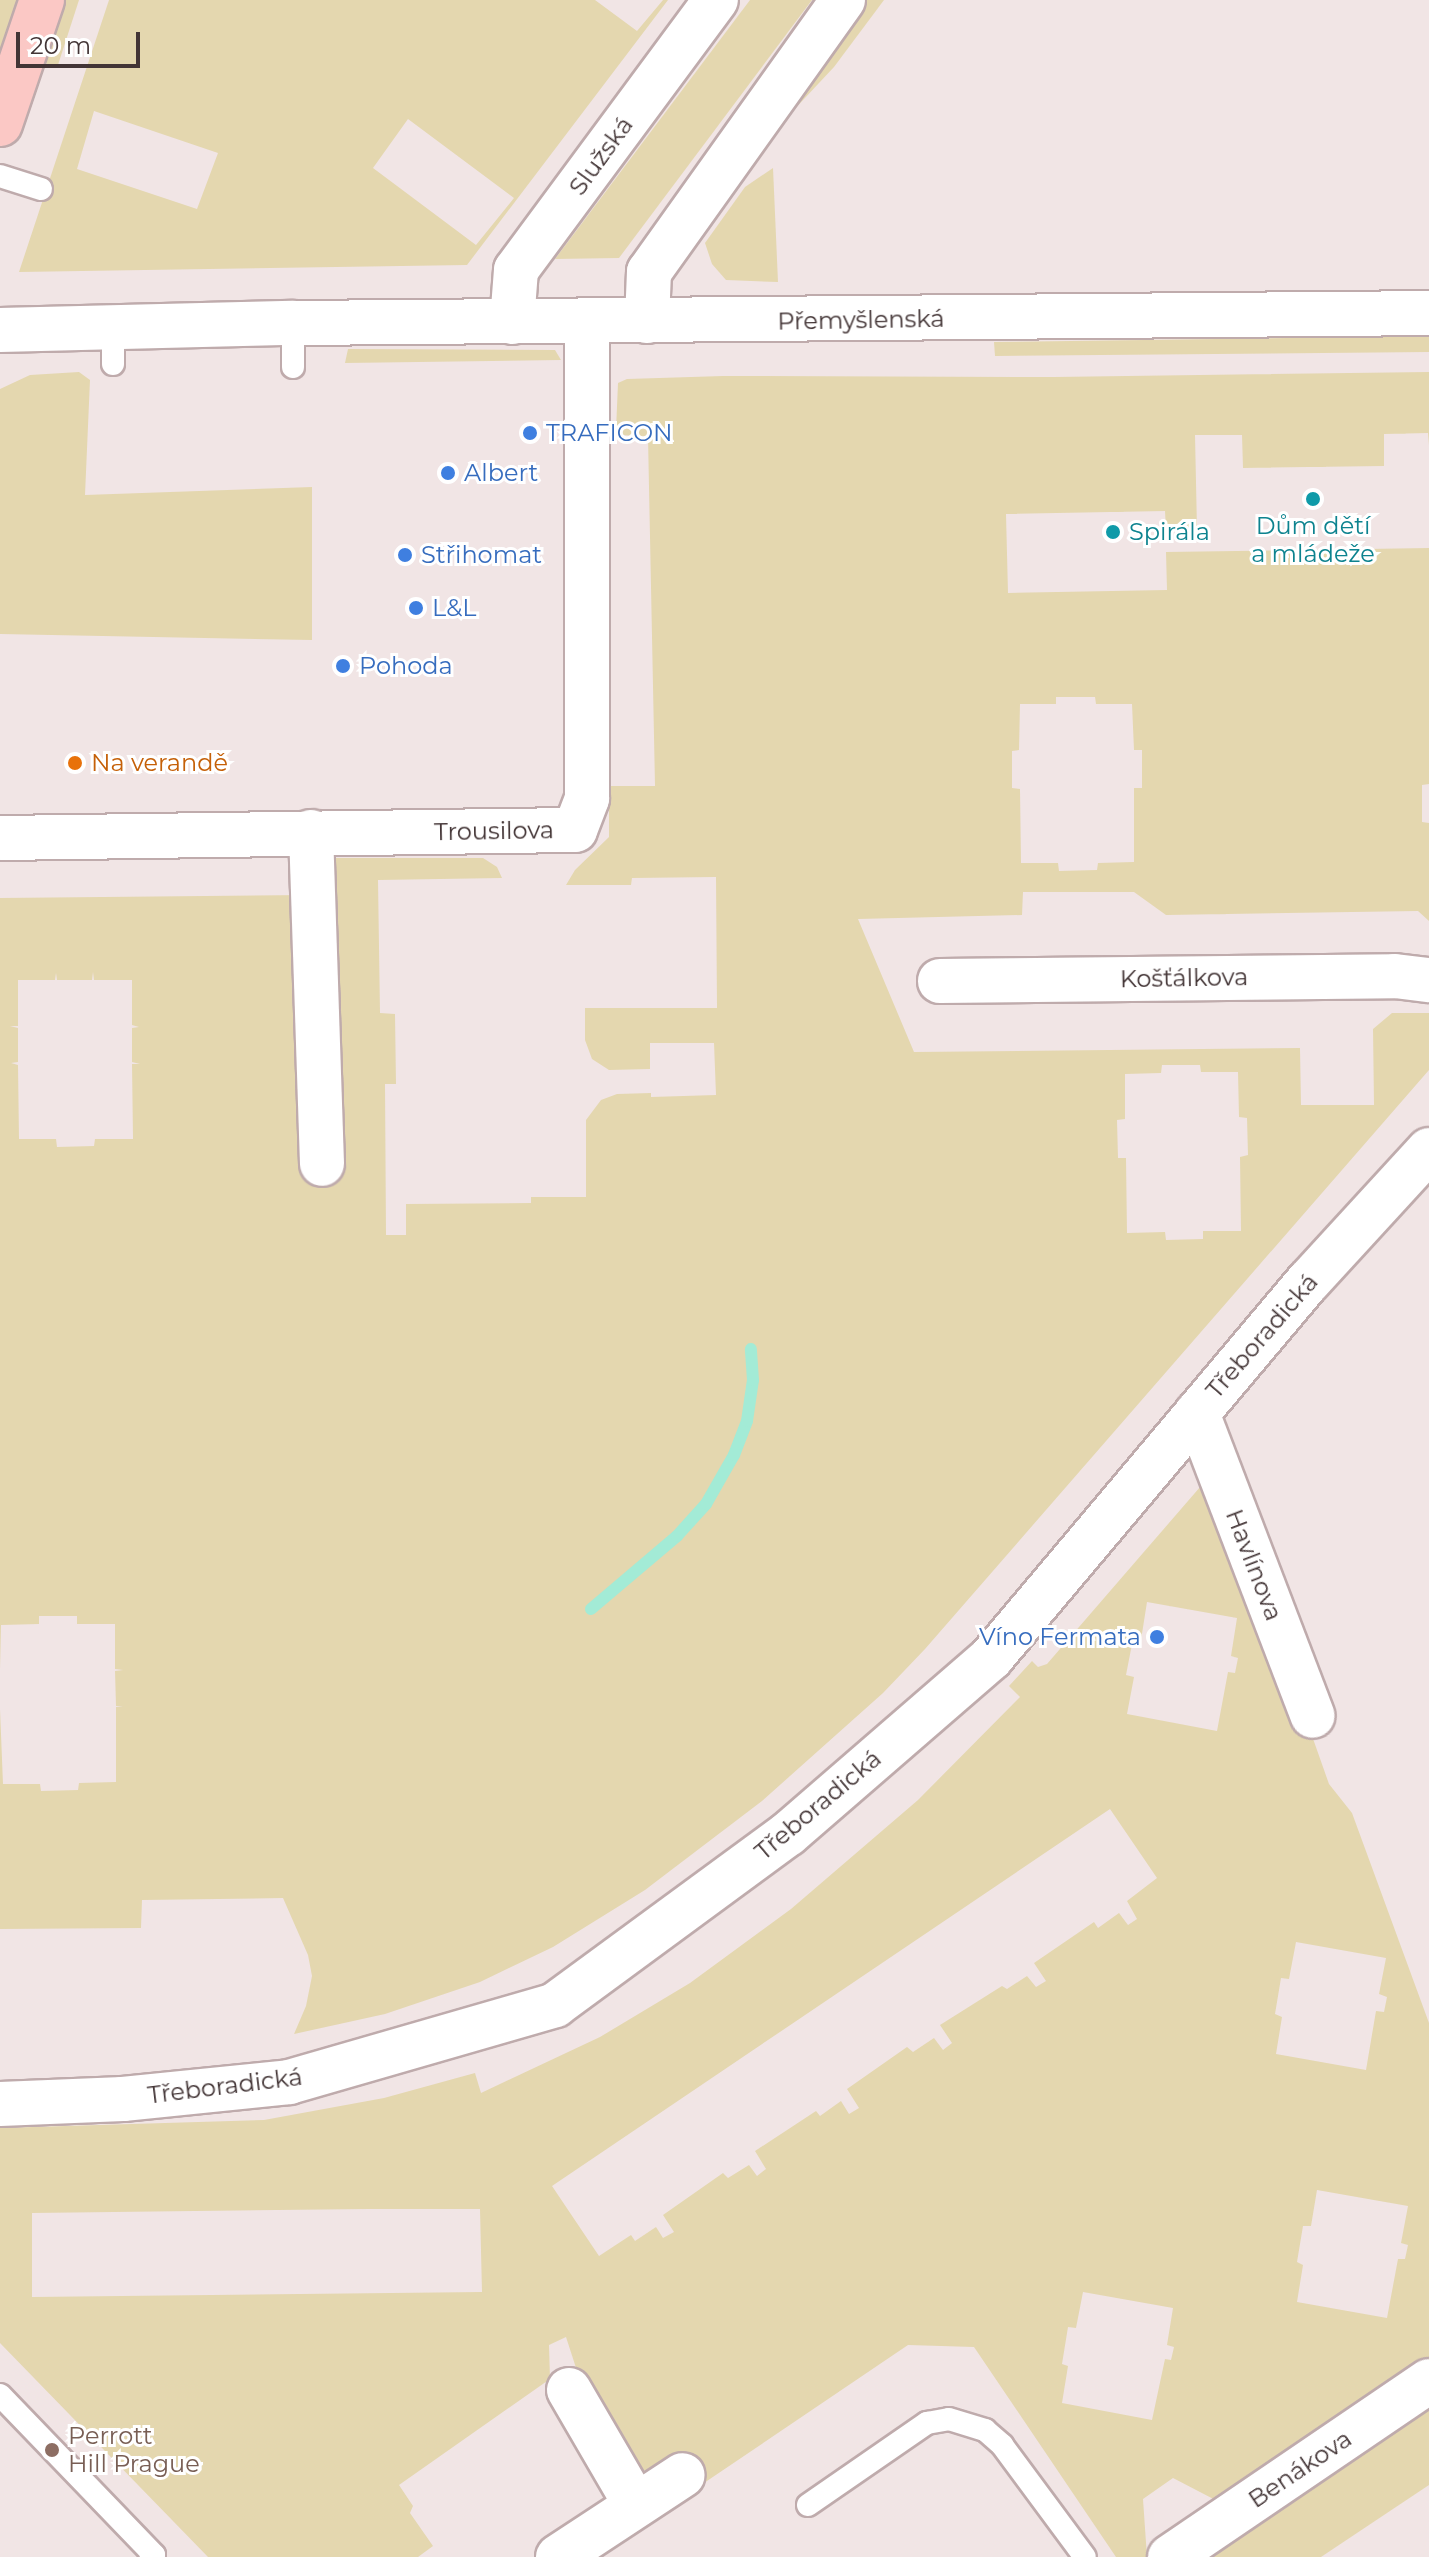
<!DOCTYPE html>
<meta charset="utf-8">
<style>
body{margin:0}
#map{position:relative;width:1429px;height:2557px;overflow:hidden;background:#f1e5e5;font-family:Montserrat,sans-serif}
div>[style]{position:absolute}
.green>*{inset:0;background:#e4d7af}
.stream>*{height:12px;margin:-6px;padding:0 6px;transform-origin:6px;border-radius:6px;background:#a3ebd6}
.roads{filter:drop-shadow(2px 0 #bfabac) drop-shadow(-2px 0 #bfabac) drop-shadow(0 2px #bfabac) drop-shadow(0 -2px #bfabac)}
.lane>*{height:22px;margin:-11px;padding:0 11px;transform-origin:11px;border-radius:11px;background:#fff}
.street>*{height:44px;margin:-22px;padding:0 22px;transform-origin:22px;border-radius:22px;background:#fff}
.secondary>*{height:44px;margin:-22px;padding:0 22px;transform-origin:22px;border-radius:22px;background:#fbc8c5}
.dots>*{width:22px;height:22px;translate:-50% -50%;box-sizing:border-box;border:4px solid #fff;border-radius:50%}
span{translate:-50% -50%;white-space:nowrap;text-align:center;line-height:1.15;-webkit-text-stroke:6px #fff;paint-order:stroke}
.street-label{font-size:24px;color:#433536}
.shop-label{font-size:24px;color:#366cbe}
.left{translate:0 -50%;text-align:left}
.right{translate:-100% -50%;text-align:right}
.culture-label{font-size:24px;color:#0d838f}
.food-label{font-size:24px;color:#c56008}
.education-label{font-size:24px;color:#785e54}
.scale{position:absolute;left:16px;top:32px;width:124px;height:36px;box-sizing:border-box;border:4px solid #433536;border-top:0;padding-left:10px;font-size:24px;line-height:28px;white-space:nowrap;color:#433536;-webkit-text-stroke:6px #fff;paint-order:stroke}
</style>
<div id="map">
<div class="green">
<i style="clip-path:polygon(0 0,20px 0,0 59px)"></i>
<i style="clip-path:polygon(66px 0,79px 0,57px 68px,45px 63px)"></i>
<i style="clip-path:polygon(evenodd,109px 0,595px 0,637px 31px,663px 0,668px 0,467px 265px,19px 272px,109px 0,94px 111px,218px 153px,197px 209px,77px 169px,94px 111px,109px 0,408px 119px,514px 198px,476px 245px,373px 168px,408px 119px)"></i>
<i style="clip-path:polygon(750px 0,812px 0,619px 258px,555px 259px)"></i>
<i style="clip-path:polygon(858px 0,884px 0,834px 67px,741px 166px)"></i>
<i style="clip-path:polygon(773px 168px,778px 282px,726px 280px,712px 264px,705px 243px,745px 187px)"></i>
<i style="clip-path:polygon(1429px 336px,1429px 352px,995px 356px,994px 342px)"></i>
<i style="clip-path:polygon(348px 349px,555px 350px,561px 360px,345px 363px)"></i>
<i style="clip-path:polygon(79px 372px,90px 380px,85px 495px,312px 487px,312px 640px,0 634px,0 389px,30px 375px)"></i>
<i style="clip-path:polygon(evenodd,1429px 372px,1429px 445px,1428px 433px,1384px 434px,1384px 466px,1243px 468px,1242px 435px,1195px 435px,1197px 529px,1166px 530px,1165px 511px,1006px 514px,1008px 593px,1167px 590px,1166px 552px,1429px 548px,1429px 784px,1422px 785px,1422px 822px,1429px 823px,1429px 921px,1418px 911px,1166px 915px,1134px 892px,1023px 892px,1022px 915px,858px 919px,914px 1052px,1300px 1048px,1301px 1105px,1374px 1105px,1373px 1029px,1392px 1013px,1429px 1013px,1429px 1070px,925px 1649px,883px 1693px,762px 1801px,645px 1890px,553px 1947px,480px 1982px,385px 2014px,294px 2034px,306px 2006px,312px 1976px,308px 1955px,283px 1898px,142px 1900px,141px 1928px,0 1929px,0 1709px,3px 1784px,40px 1784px,41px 1791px,78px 1790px,79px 1783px,116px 1782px,116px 1707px,123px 1707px,116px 1706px,115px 1671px,123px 1670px,115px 1669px,115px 1624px,77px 1624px,77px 1616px,39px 1616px,39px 1624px,1px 1625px,0 1670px,0 898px,306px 895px,306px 858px,483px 858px,497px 867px,502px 878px,378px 880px,380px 1013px,395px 1014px,396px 1084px,385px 1084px,386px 1235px,406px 1235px,406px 1204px,531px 1203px,531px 1197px,586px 1197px,586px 1120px,601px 1100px,617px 1094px,651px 1093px,651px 1097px,716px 1095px,714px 1043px,650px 1043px,650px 1069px,609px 1070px,592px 1059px,585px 1040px,585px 1008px,717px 1008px,716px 877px,632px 878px,631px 885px,566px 885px,575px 870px,609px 837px,609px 786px,655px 786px,648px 437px,623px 435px,616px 430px,618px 383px,627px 379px,723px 376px,1054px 377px,1429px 372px,1056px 697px,1095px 697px,1096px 704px,1132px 704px,1134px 750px,1142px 750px,1142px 788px,1134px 788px,1134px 862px,1098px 863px,1097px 870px,1059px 871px,1058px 863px,1021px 863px,1020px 789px,1012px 788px,1012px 751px,1019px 750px,1020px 704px,1056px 704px,1056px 697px,1429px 372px,93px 972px,94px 980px,132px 980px,132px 1025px,139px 1027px,132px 1028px,132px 1062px,140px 1064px,132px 1064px,133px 1139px,95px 1139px,94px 1146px,57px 1147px,56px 1139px,19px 1139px,18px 1065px,11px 1063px,18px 1062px,18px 1028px,10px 1026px,18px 1026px,18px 980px,55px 980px,56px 973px,57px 980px,92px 980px,93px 972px,1429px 372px,1162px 1065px,1200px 1065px,1201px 1072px,1238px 1072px,1239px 1117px,1247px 1118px,1248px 1155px,1240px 1157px,1241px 1231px,1203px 1231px,1203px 1239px,1166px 1240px,1165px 1232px,1127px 1233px,1126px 1158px,1118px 1158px,1117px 1120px,1125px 1119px,1125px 1074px,1161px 1073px,1162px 1065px)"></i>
<i style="clip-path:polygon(evenodd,1207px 1479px,1225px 1489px,1329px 1784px,1352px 1813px,1429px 2023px,1429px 2367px,1225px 2505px,1173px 2478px,1143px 2499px,1147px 2557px,1116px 2557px,974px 2347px,908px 2345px,701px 2485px,640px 2469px,578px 2374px,566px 2337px,549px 2345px,550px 2379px,399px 2485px,413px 2506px,410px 2513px,433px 2546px,418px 2557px,208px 2557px,0 2343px,0 2128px,264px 2120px,384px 2098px,475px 2073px,481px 2093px,600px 2037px,690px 1983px,791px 1909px,918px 1800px,1020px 1697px,1009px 1686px,1032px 1661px,1038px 1667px,1047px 1664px,1207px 1479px,1147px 1602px,1237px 1618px,1231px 1656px,1238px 1658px,1235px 1673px,1228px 1672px,1217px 1731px,1127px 1714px,1134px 1677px,1126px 1675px,1133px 1639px,1141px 1640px,1147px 1602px,1207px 1479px,1110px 1809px,1157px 1878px,1127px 1901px,1137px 1919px,1128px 1925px,1119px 1913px,1098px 1928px,1094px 1922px,1034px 1963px,1046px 1981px,1036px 1987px,1027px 1976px,1007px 1989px,1002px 1986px,940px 2025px,952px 2043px,943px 2050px,934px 2038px,913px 2052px,907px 2047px,847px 2089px,859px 2108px,849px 2114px,841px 2101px,820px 2116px,816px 2111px,755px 2151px,766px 2169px,757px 2176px,749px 2165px,728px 2178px,723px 2173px,663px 2215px,674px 2232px,663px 2238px,656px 2227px,635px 2241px,631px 2235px,599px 2256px,552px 2186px,1110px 1809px,1207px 1479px,1296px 1942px,1386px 1958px,1379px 1994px,1387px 1997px,1384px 2012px,1376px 2011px,1366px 2070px,1276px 2054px,1282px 2017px,1275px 2014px,1281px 1978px,1289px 1979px,1296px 1942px,1207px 1479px,1317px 2190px,1408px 2206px,1401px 2243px,1408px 2245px,1405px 2259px,1398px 2259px,1387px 2318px,1297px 2302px,1303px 2265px,1297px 2262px,1303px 2226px,1311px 2226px,1317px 2190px,1207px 1479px,369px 2209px,480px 2209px,482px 2292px,32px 2297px,32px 2213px,369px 2209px,1207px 1479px,1083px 2292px,1173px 2308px,1167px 2345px,1174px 2347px,1171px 2360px,1165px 2359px,1152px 2420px,1062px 2403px,1068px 2366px,1062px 2364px,1068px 2327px,1076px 2328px,1083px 2292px)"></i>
<i style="clip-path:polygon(1429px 2395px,1429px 2485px,1321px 2557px,1190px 2557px)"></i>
</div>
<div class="stream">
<i style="left:591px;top:1609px;width:113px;rotate:-40.3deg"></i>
<i style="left:677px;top:1536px;width:43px;rotate:-47.8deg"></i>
<i style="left:706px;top:1504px;width:56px;rotate:-60.3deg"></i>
<i style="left:734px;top:1455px;width:36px;rotate:-69deg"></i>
<i style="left:747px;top:1421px;width:41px;rotate:-81.7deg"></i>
<i style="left:753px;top:1380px;width:31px;rotate:-94deg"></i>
</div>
<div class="roads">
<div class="lane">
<i style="left:0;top:176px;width:43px;rotate:17.6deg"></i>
<i style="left:293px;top:323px;width:44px;rotate:90deg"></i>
<i style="left:113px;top:364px;width:36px;rotate:-90deg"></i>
<i style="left:0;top:2395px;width:222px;rotate:46.1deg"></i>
<i style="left:154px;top:2555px;width:4px;rotate:146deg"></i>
<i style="left:808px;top:2505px;width:145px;rotate:-34.6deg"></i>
<i style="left:927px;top:2423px;width:22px;rotate:-10deg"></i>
<i style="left:949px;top:2419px;width:38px;rotate:17deg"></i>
<i style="left:985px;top:2430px;width:23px;rotate:41deg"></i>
<i style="left:1002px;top:2445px;width:139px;rotate:53.5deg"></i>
</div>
<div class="street">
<i style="left:647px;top:321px;width:49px;rotate:-87.7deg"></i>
<i style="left:649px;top:272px;width:334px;rotate:-54.5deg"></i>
<i style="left:512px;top:322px;width:52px;rotate:-85.6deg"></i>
<i style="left:516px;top:270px;width:336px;rotate:-53.5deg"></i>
<i style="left:0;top:330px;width:293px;rotate:-1.4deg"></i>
<i style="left:293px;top:323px;width:1136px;rotate:-0.5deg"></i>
<i style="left:311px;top:832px;width:332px;rotate:88.1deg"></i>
<i style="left:0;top:838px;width:575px;rotate:-0.8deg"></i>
<i style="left:575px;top:830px;width:34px;rotate:-69deg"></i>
<i style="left:587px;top:798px;width:476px;rotate:-90deg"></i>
<i style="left:940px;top:981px;width:455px;rotate:-0.6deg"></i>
<i style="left:1395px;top:976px;width:34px;rotate:7deg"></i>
<i style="left:1197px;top:1413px;width:324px;rotate:69.1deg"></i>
<i style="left:0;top:2104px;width:123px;rotate:-2.3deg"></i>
<i style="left:123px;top:2099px;width:167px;rotate:-5.8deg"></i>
<i style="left:289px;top:2082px;width:277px;rotate:-16.1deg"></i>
<i style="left:555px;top:2005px;width:289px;rotate:-36.3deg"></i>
<i style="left:788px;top:1834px;width:269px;rotate:-40.9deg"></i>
<i style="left:991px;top:1658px;width:492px;rotate:-49.9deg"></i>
<i style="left:1308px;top:1282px;width:179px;rotate:-47.5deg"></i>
<i style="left:569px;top:2390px;width:133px;rotate:59.8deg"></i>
<i style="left:558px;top:2557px;width:149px;rotate:-33.3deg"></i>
<i style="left:1170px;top:2557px;width:313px;rotate:-34.2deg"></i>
</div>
<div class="secondary">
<i style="left:0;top:124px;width:131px;rotate:-71.3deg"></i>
</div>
</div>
<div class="dots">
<i style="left:530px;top:433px;background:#3f7fe0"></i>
<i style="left:448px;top:473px;background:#3f7fe0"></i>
<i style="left:1313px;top:499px;background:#0f9aa8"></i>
<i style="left:1113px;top:532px;background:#0f9aa8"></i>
<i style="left:405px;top:555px;background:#3f7fe0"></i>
<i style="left:416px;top:608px;background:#3f7fe0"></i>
<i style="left:343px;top:666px;background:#3f7fe0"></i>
<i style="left:75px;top:763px;background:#e8710a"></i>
<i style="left:1157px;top:1637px;background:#3f7fe0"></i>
<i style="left:52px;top:2450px;background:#8d6e63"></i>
</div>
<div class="street-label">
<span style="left:601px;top:156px;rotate:-54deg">Služská</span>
<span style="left:861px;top:320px;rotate:-1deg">Přemyšlenská</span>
<span style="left:494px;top:831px;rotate:-1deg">Trousilova</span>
<span style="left:1184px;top:978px;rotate:-1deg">Košťálkova</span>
<span style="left:1262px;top:1336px;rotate:-49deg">Třeboradická</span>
<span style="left:1254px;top:1565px;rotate:69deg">Havlínova</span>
<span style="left:818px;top:1805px;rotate:-40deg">Třeboradická</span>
<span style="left:225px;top:2086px;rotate:-7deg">Třeboradická</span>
<span style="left:1300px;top:2469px;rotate:-34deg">Benákova</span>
</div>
<div class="shop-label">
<span class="left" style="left:546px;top:433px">TRAFICON</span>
<span class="left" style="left:464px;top:473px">Albert</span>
<span class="left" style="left:421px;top:555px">Střihomat</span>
<span class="left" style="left:432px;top:608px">L&amp;L</span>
<span class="left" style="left:359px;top:666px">Pohoda</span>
<span class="right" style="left:1141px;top:1637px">Víno Fermata</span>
</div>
<div class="culture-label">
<span style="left:1313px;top:540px">Dům dětí<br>a mládeže</span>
<span class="left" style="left:1129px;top:532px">Spirála</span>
</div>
<div class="food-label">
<span class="left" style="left:91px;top:763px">Na verandě</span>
</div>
<div class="education-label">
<span class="left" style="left:68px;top:2450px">Perrott<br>Hill Prague</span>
</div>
<div class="scale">20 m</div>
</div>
